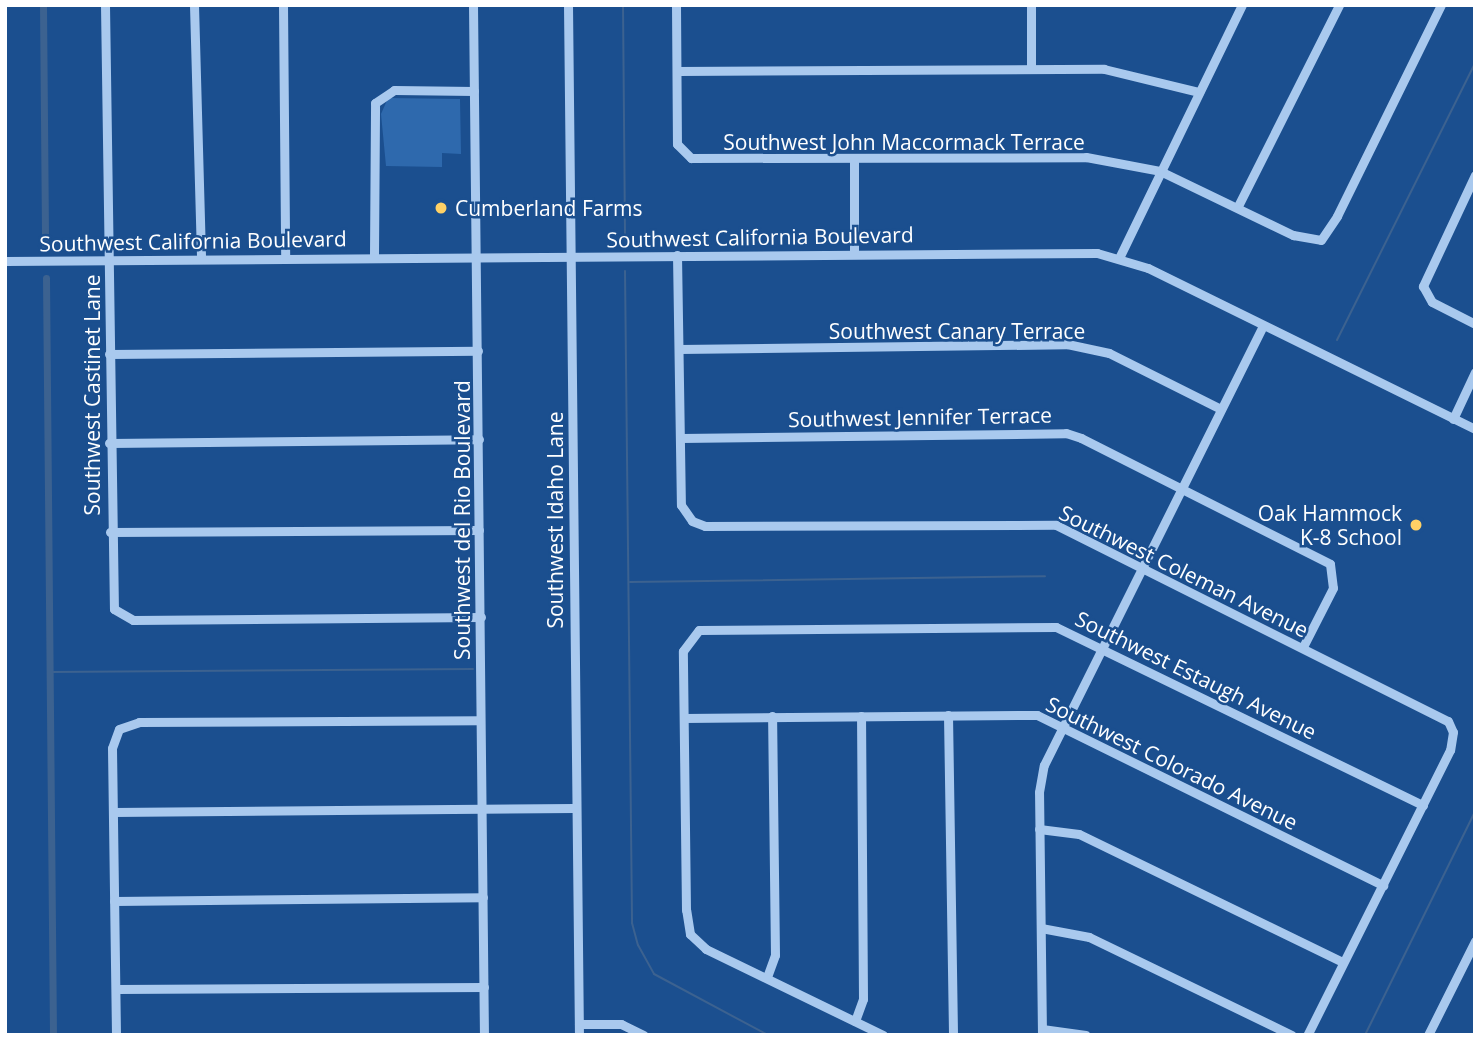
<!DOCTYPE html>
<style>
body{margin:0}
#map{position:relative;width:1480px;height:1040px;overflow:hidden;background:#1b4f8f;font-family:"Open Sans",sans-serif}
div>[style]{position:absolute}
.green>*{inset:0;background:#2e69ad}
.stream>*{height:2px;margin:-1px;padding:0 1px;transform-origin:1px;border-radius:1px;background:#3c6290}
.canal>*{height:7px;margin:-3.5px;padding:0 3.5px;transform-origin:3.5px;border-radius:3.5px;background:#3c6290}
.minor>*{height:9px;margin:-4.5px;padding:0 4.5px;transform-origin:4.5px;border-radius:4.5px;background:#a9c9ee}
.dots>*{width:19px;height:19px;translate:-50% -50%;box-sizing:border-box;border:4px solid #1b4f8f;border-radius:50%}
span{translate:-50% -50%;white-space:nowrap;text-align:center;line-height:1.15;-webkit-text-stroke:5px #1b4f8f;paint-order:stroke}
.street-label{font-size:21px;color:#fff}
.poi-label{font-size:21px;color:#fff}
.left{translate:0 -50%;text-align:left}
.right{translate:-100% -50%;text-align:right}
.frame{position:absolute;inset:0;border:7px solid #fff;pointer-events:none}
</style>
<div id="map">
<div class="green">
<i style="clip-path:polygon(388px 98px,460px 99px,461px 154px,442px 153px,442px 167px,386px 166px,381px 114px)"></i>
</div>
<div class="stream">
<i style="left:623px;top:5px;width:233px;rotate:89.5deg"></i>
<i style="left:625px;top:271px;width:652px;rotate:89.38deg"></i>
<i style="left:632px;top:923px;width:23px;rotate:75deg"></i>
<i style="left:638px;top:945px;width:33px;rotate:61deg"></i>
<i style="left:654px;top:974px;width:129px;rotate:28.2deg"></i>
<i style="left:1337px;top:340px;width:309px;rotate:-63.5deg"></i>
<i style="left:630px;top:582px;width:415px;rotate:-0.8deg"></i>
<i style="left:50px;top:672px;width:423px;rotate:-0.4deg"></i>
<i style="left:1365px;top:1035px;width:250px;rotate:-63.8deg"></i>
</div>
<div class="canal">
<i style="left:43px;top:5px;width:242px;rotate:89.5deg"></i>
<i style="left:46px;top:278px;width:757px;rotate:89.47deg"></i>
</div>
<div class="minor">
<i style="left:105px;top:5px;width:604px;rotate:89.15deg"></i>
<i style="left:114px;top:609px;width:22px;rotate:30deg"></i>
<i style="left:133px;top:620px;width:348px;rotate:-0.5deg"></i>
<i style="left:194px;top:5px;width:254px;rotate:88.4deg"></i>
<i style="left:283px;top:5px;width:251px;rotate:89.5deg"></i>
<i style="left:473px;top:5px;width:1030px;rotate:89.39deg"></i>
<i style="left:568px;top:5px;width:1030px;rotate:89.39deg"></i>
<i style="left:676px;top:5px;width:139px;rotate:89.6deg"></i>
<i style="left:677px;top:144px;width:20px;rotate:45deg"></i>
<i style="left:691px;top:158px;width:395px;rotate:-0.1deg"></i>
<i style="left:1086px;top:157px;width:75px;rotate:10.7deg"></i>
<i style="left:1160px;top:171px;width:148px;rotate:25.7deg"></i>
<i style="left:1293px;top:235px;width:28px;rotate:10deg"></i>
<i style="left:1321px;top:240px;width:29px;rotate:-56deg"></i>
<i style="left:1337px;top:216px;width:235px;rotate:-63.8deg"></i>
<i style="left:1031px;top:68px;width:63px;rotate:-90deg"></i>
<i style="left:677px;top:71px;width:427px;rotate:-0.3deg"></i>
<i style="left:1104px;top:69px;width:98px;rotate:13.6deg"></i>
<i style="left:854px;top:159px;width:93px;rotate:90deg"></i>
<i style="left:1475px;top:175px;width:123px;rotate:115.1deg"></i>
<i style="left:1423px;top:286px;width:18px;rotate:61deg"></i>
<i style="left:1432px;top:302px;width:48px;rotate:27.1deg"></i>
<i style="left:1238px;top:206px;width:225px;rotate:-63.3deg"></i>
<i style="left:677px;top:255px;width:250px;rotate:89.1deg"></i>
<i style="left:681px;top:505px;width:19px;rotate:55deg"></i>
<i style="left:692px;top:521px;width:14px;rotate:21deg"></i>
<i style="left:705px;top:526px;width:351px;rotate:-0.2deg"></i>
<i style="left:1056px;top:525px;width:438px;rotate:26.6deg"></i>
<i style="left:1448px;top:721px;width:12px;rotate:66deg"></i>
<i style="left:1453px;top:732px;width:18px;rotate:99deg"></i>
<i style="left:1450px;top:750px;width:319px;rotate:116.6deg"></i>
<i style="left:374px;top:256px;width:153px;rotate:-89.6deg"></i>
<i style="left:375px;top:103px;width:23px;rotate:-34deg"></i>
<i style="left:394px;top:90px;width:80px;rotate:0.7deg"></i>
<i style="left:1119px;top:258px;width:281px;rotate:-64.1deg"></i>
<i style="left:5px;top:261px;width:1092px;rotate:-0.42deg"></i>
<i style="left:1097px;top:253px;width:53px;rotate:16.4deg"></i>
<i style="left:1148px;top:268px;width:364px;rotate:26.2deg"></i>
<i style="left:679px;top:349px;width:388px;rotate:-0.7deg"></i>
<i style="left:1067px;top:344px;width:43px;rotate:12.1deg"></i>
<i style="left:1109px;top:353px;width:125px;rotate:26.6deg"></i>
<i style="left:109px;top:354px;width:369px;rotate:-0.5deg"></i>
<i style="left:1453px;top:419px;width:52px;rotate:-64.9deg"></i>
<i style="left:681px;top:438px;width:385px;rotate:-0.7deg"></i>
<i style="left:1066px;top:433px;width:16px;rotate:18deg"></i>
<i style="left:1081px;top:438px;width:279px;rotate:26.8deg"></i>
<i style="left:1330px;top:564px;width:24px;rotate:83deg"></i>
<i style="left:1333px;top:588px;width:66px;rotate:117deg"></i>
<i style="left:109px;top:443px;width:370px;rotate:-0.6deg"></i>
<i style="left:110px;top:532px;width:369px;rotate:-0.3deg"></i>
<i style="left:948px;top:715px;width:320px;rotate:89.1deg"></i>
<i style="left:684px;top:718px;width:353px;rotate:-0.5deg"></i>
<i style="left:1037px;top:715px;width:386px;rotate:26.2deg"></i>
<i style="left:113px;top:812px;width:461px;rotate:-0.5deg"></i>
<i style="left:1039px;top:829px;width:40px;rotate:7.1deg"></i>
<i style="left:1079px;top:834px;width:293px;rotate:25.9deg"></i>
<i style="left:114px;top:901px;width:369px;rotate:-0.6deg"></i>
<i style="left:1041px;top:928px;width:49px;rotate:10.6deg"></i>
<i style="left:1089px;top:937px;width:225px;rotate:25.8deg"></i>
<i style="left:767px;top:977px;width:23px;rotate:-70deg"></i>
<i style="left:775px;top:955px;width:239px;rotate:-90.7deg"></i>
<i style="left:116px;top:989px;width:368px;rotate:-0.3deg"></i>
<i style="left:855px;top:1021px;width:23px;rotate:-70deg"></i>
<i style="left:863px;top:999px;width:283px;rotate:-90.4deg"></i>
<i style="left:579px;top:1024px;width:42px"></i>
<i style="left:621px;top:1024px;width:25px;rotate:26deg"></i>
<i style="left:1042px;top:1029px;width:44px;rotate:7.8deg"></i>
<i style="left:116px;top:1035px;width:287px;rotate:-90.8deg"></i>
<i style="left:112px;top:748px;width:20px;rotate:-70deg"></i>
<i style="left:119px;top:729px;width:21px;rotate:-19deg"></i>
<i style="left:139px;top:722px;width:341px;rotate:-0.3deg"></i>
<i style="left:883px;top:1035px;width:197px;rotate:-154.1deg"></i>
<i style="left:706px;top:949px;width:22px;rotate:-137deg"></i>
<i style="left:690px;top:934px;width:24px;rotate:-99deg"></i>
<i style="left:686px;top:910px;width:259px;rotate:-90.7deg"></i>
<i style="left:683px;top:651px;width:26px;rotate:-53deg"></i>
<i style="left:699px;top:630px;width:357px;rotate:-0.5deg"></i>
<i style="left:1056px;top:627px;width:408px;rotate:25.9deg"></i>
<i style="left:1042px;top:1035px;width:243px;rotate:-90.7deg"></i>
<i style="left:1039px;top:792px;width:27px;rotate:-80deg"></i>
<i style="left:1044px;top:765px;width:491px;rotate:-63.5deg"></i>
<i style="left:1428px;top:1035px;width:105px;rotate:-63.4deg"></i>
</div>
<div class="dots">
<i style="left:441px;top:208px;background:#ffd166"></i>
<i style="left:1416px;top:525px;background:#ffd166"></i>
</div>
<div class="street-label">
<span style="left:904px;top:142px">Southwest John Maccormack Terrace</span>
<span style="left:760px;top:237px;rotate:-1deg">Southwest California Boulevard</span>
<span style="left:193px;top:241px;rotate:-1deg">Southwest California Boulevard</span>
<span style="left:957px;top:331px">Southwest Canary Terrace</span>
<span style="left:92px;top:395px;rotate:-90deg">Southwest Castinet Lane</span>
<span style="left:920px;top:417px;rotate:-1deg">Southwest Jennifer Terrace</span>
<span style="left:462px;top:520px;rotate:-90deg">Southwest del Rio Boulevard</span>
<span style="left:555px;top:520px;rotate:-90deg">Southwest Idaho Lane</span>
<span style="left:1184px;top:571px;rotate:26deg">Southwest Coleman Avenue</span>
<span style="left:1196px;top:675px;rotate:26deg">Southwest Estaugh Avenue</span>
<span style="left:1172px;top:763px;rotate:26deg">Southwest Colorado Avenue</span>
</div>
<div class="poi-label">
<span class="left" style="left:455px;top:208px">Cumberland Farms</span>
<span class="right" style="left:1402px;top:525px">Oak Hammock<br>K-8 School</span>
</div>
<div class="frame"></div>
</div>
